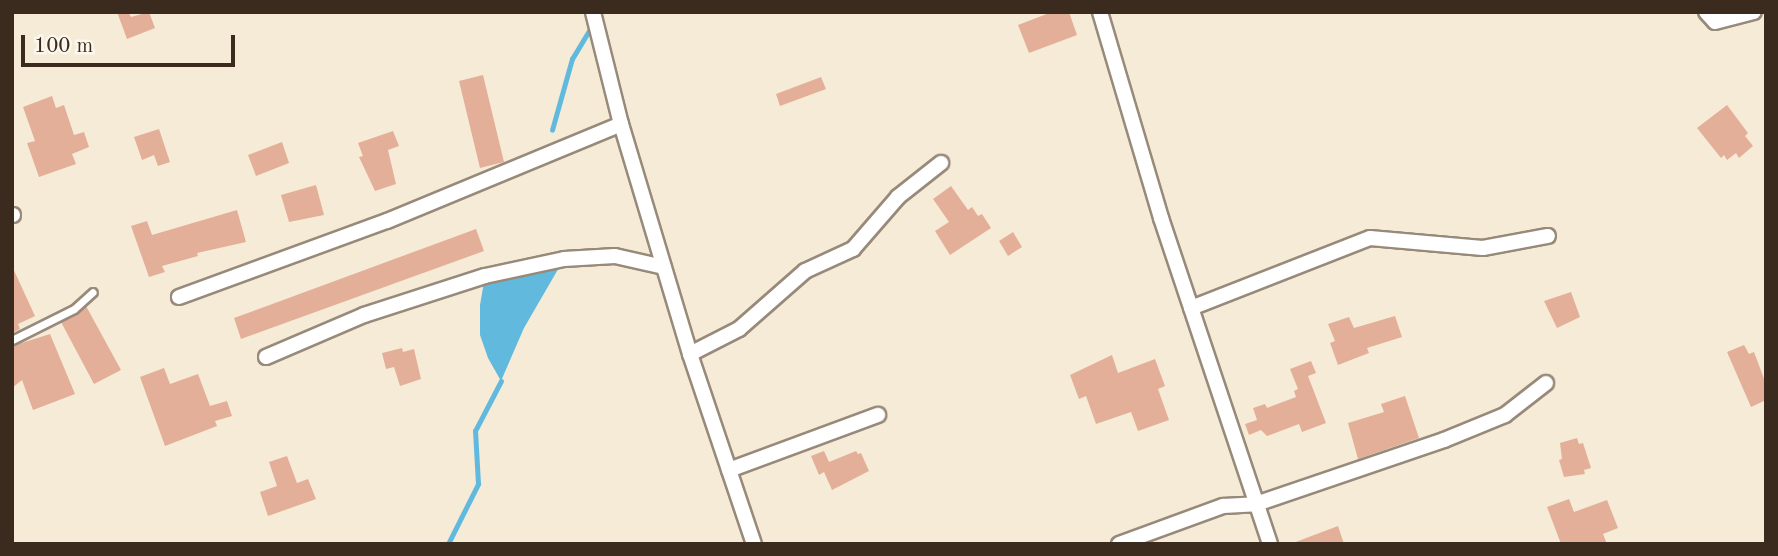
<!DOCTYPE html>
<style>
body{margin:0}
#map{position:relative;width:1778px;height:556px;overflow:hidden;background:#f6ebd7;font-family:"Old Standard TT",serif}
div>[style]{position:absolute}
.water>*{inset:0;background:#61bade}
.stream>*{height:4.5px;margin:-2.25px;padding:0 2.25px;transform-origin:2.25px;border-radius:2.25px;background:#61bade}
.building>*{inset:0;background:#e4af98}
.roads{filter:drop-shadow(2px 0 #988a7a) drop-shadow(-2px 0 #988a7a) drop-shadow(0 2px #988a7a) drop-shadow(0 -2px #988a7a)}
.lane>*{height:7px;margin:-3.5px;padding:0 3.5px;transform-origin:3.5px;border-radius:3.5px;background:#fff}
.street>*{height:14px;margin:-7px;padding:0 7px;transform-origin:7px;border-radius:7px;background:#fff}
span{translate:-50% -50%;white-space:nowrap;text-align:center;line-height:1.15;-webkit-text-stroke:6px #fbf7ec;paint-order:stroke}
.frame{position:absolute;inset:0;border:14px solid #3b2a1e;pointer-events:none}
.scale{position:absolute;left:21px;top:35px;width:214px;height:32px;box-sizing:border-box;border:4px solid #3b2a1e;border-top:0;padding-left:9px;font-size:21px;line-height:24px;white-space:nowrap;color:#3b2a1e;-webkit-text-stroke:5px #fbf7ec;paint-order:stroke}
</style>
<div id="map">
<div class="water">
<i style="clip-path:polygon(564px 259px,524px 328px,501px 381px,488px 358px,480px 335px,480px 305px,485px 276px)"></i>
</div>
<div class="stream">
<i style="left:552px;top:130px;width:74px;rotate:-74.3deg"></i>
<i style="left:572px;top:59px;width:37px;rotate:-59deg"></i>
<i style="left:448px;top:544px;width:67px;rotate:-63.4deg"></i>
<i style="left:478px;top:484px;width:53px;rotate:-93.2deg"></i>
<i style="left:475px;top:431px;width:56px;rotate:-62.5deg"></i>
</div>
<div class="building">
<i style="clip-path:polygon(117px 12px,128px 12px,131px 17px,149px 12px,155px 28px,127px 39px)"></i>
<i style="clip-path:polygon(1052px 12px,1069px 12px,1077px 35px,1029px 53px,1018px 25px)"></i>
<i style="clip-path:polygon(483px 75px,504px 162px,480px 168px,459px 81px)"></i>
<i style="clip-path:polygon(821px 77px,826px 89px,780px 106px,776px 94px)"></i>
<i style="clip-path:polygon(52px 96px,56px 108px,64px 105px,74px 135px,84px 132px,89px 147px,72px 154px,76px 164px,39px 177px,27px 143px,35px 141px,23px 107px)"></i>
<i style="clip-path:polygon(1727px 105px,1748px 133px,1745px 136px,1753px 146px,1739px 158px,1736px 153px,1727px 160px,1724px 155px,1721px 158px,1697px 128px)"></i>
<i style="clip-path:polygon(159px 129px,170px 162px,158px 166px,154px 155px,142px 160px,134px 137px)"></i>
<i style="clip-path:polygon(393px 131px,399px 146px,388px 150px,396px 184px,375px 191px,359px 157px,363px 156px,358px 143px)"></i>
<i style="clip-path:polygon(282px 142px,289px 163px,256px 176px,248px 155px)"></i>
<i style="clip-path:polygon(316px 185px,324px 215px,289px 222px,281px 195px)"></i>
<i style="clip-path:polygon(951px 186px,968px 210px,972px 207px,978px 216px,982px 214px,991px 228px,950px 255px,935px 231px,949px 222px,933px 199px)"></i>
<i style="clip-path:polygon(237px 210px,246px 242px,197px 253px,198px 256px,162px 266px,165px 272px,149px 277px,131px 226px,147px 221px,152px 235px)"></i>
<i style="clip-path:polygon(476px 229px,484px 251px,241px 339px,234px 318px)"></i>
<i style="clip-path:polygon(1013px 232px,1022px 247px,1008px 256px,999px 241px)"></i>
<i style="clip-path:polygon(12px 266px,35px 316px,18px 324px,20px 329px,12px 333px)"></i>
<i style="clip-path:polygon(1571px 292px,1580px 317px,1557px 328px,1544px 301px)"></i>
<i style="clip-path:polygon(86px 306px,121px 370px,94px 384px,61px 322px)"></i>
<i style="clip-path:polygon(1395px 316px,1402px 337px,1367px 348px,1369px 353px,1338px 365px,1330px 343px,1335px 341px,1328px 324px,1349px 317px,1354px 328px)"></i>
<i style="clip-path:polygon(50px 334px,75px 394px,33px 410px,22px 380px,12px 388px,12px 346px)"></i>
<i style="clip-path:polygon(1744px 345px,1749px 354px,1754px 352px,1766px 384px,1766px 400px,1751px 407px,1727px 352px)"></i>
<i style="clip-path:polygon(402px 348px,403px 352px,414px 349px,421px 379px,400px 386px,394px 367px,386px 369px,382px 353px)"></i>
<i style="clip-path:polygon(1112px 355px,1118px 373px,1155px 359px,1165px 386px,1158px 389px,1169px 420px,1138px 431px,1131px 412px,1096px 424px,1086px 396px,1079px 399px,1070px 375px)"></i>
<i style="clip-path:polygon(1311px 361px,1316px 373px,1308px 376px,1326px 423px,1302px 432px,1299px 424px,1267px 436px,1261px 430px,1249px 435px,1245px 424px,1257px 420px,1253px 408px,1265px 404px,1267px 408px,1296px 397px,1294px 391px,1298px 389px,1290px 369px)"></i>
<i style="clip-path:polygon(164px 368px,170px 384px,198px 374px,210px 406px,227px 401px,232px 416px,215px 421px,217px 426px,165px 446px,140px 377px)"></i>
<i style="clip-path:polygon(1405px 396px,1419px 438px,1358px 459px,1348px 423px,1384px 412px,1381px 404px)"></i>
<i style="clip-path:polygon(1577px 438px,1579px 444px,1583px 443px,1591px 468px,1584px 470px,1585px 474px,1564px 477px,1559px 460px,1562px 459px,1560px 443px)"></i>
<i style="clip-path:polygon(824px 451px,829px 462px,856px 451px,858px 454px,861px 453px,869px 471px,832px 490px,824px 472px,819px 475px,811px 456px)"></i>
<i style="clip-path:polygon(287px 456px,297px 483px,308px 479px,316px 499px,268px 516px,260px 492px,277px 486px,269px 462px)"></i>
<i style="clip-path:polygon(1569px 499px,1574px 512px,1607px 500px,1618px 528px,1603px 534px,1607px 544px,1561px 544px,1547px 507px)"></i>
<i style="clip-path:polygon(1338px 526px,1344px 544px,1293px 544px,1293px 543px)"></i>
</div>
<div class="roads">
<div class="lane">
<i style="left:12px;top:340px;width:69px;rotate:-26.6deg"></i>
<i style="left:74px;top:309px;width:25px;rotate:-42deg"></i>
</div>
<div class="street">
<i style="left:593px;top:12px;width:115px;rotate:76deg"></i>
<i style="left:621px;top:124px;width:240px;rotate:73.3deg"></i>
<i style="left:690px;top:354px;width:200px;rotate:71.4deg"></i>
<i style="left:1100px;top:12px;width:215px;rotate:73.5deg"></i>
<i style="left:1161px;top:218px;width:344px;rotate:71.5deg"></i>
<i style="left:1706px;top:12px;width:13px;rotate:48deg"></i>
<i style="left:1715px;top:22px;width:40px;rotate:-14.4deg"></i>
<i style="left:12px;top:215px;width:1px"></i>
<i style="left:179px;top:297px;width:221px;rotate:-20.1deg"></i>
<i style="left:387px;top:221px;width:253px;rotate:-22.5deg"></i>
<i style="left:1191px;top:308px;width:192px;rotate:-21.4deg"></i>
<i style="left:1370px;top:238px;width:113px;rotate:5.1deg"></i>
<i style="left:1483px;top:248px;width:66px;rotate:-10.5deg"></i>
<i style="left:690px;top:354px;width:55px;rotate:-27deg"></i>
<i style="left:739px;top:329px;width:88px;rotate:-41.3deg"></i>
<i style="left:805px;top:271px;width:53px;rotate:-24.6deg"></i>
<i style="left:853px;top:249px;width:69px;rotate:-49.1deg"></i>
<i style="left:898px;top:197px;width:55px;rotate:-38.3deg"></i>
<i style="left:266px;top:357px;width:107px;rotate:-23.2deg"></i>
<i style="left:364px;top:315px;width:127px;rotate:-17.9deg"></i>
<i style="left:485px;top:276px;width:81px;rotate:-12.1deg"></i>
<i style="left:564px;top:259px;width:51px;rotate:-3.4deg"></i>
<i style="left:615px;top:256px;width:50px;rotate:12.7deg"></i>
<i style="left:729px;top:470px;width:159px;rotate:-20.3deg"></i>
<i style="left:1119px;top:544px;width:111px;rotate:-20.1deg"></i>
<i style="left:1223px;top:506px;width:33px;rotate:-3deg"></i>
<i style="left:1256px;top:504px;width:199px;rotate:-18.8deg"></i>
<i style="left:1444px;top:440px;width:66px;rotate:-22.3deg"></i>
<i style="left:1505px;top:415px;width:52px;rotate:-38deg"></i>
</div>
</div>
<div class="frame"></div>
<div class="scale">100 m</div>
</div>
